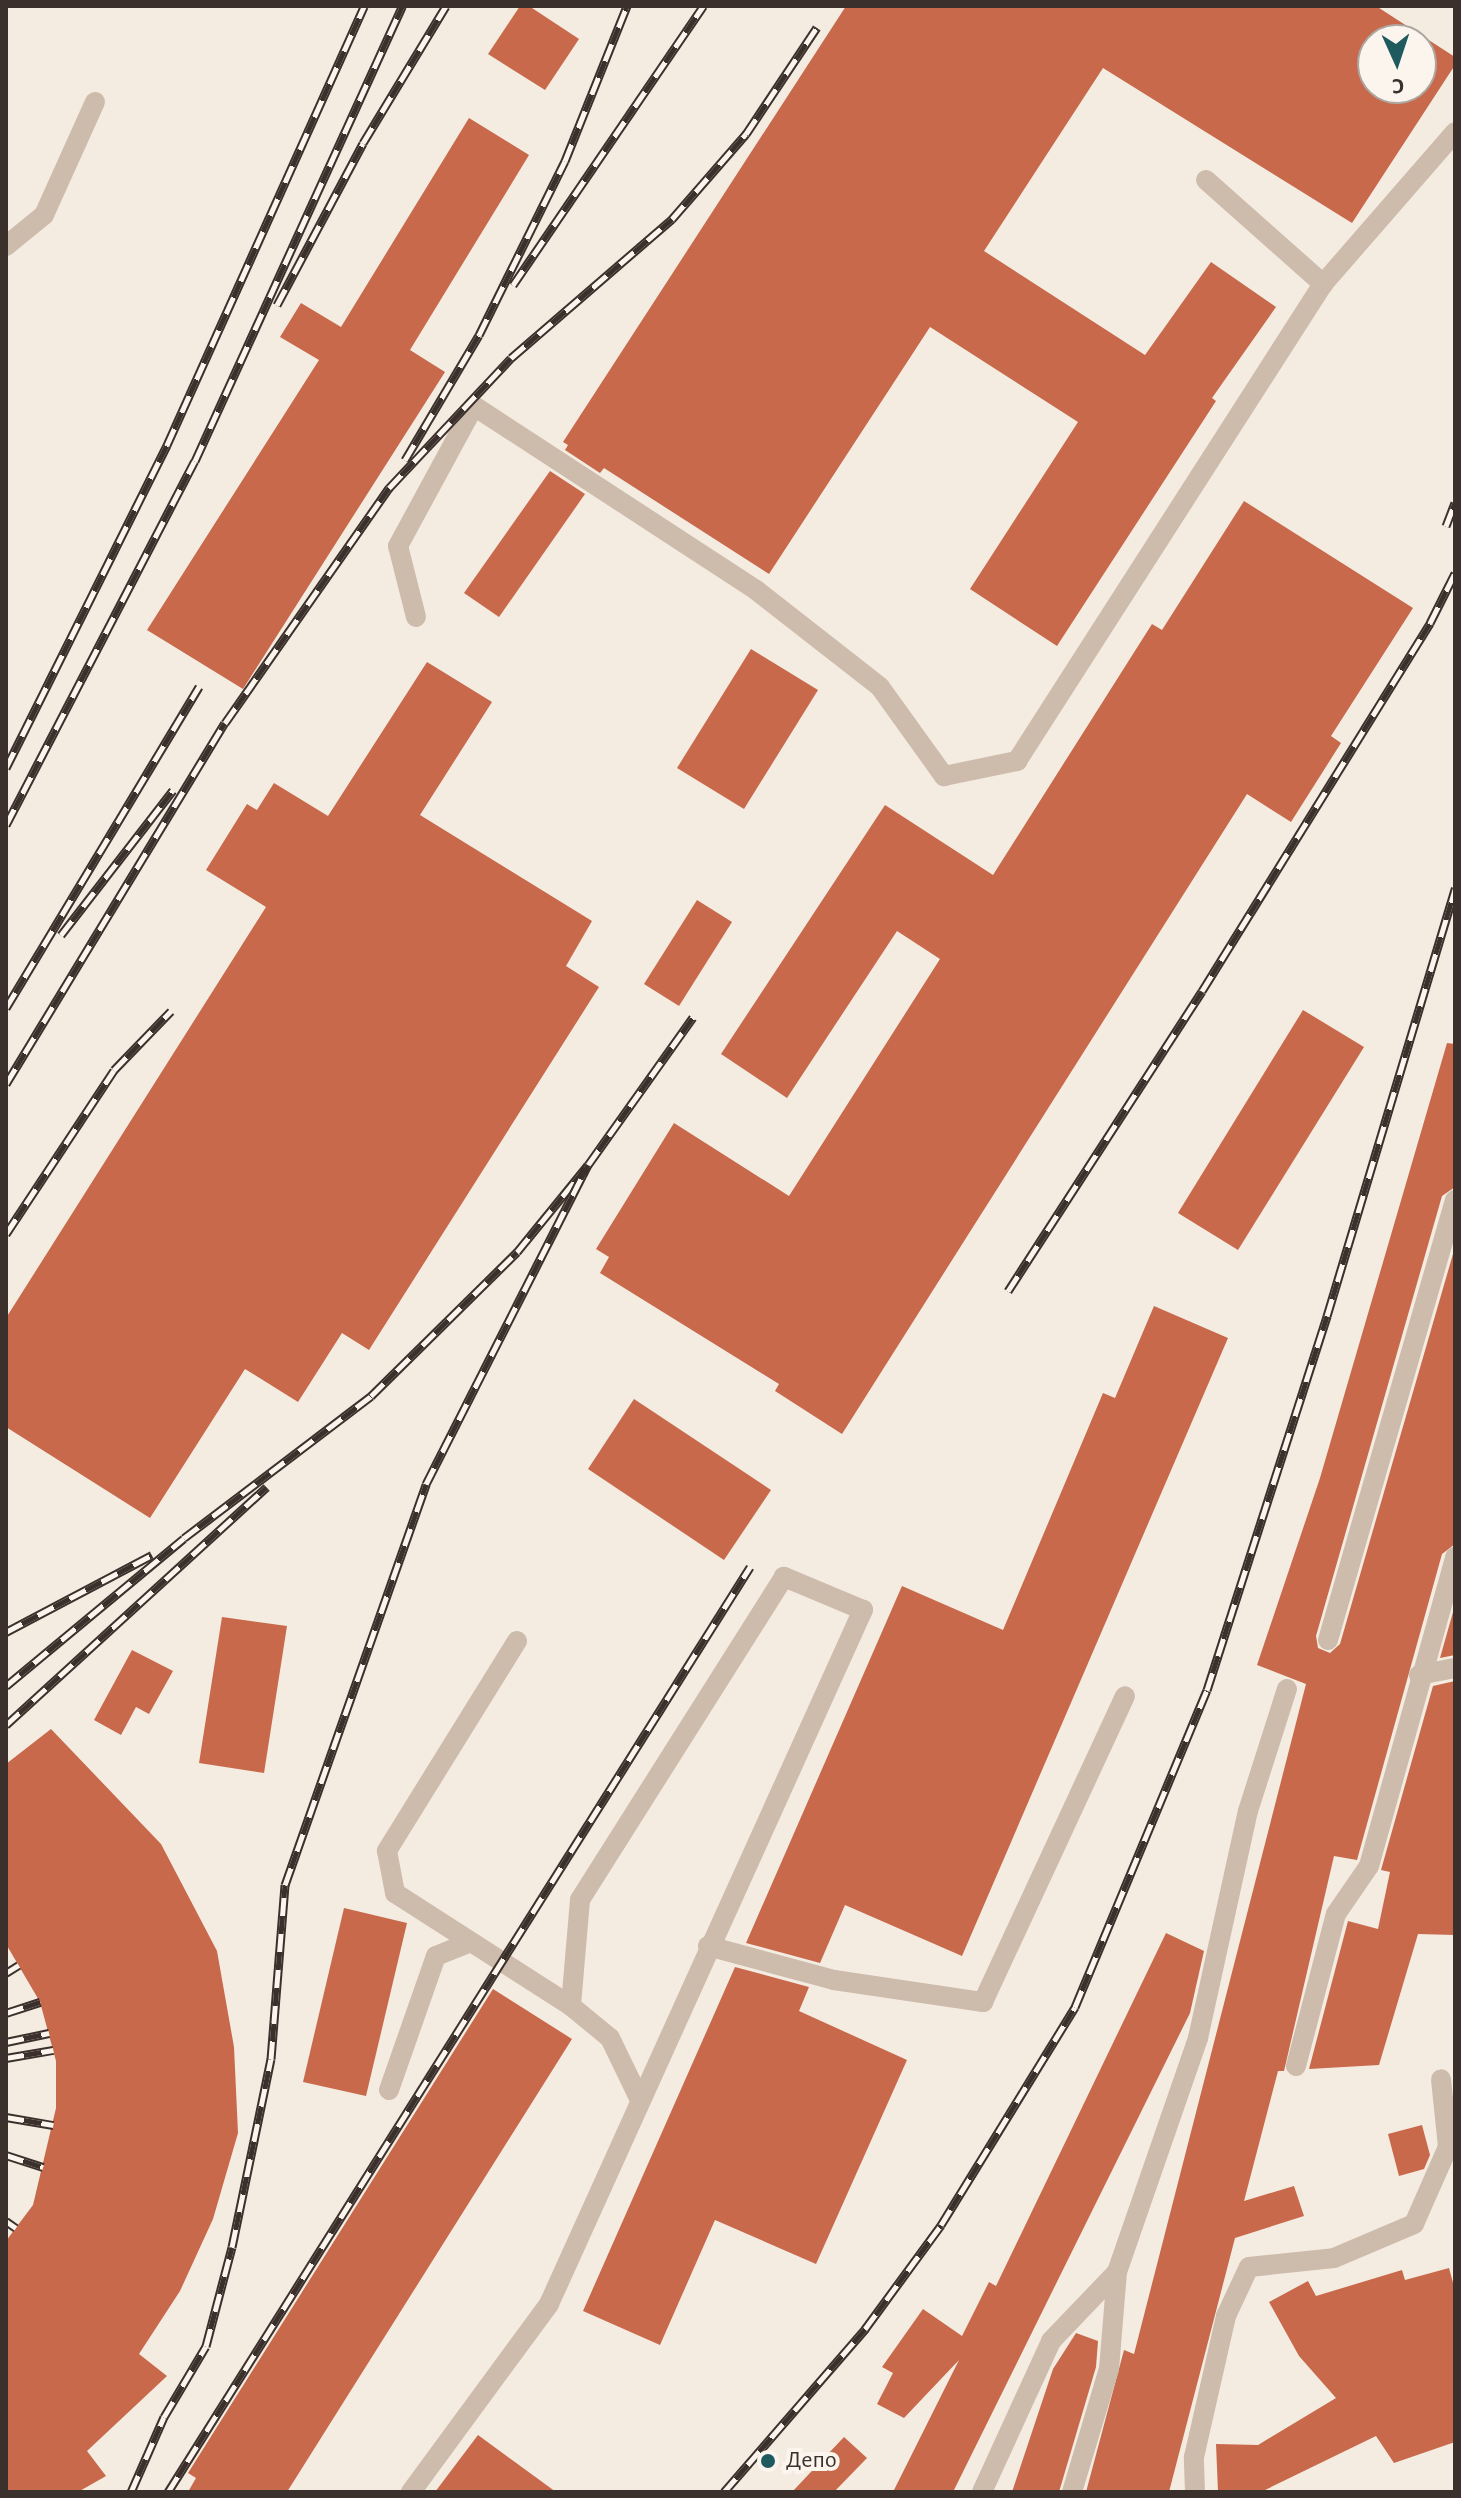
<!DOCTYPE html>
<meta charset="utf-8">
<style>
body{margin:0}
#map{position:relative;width:1461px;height:2498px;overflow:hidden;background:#f4ebe1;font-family:"Alegreya Sans",sans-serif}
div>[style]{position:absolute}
.building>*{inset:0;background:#c8694b}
.minor>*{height:20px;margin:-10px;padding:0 10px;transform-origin:10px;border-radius:10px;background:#cdbbac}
.rail>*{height:9px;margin-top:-4.5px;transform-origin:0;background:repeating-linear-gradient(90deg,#fbf5ee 0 18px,#3b302b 0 36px);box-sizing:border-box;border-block:2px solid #3b302b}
.dots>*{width:22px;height:22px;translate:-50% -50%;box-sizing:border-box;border:4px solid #fbf5ee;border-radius:50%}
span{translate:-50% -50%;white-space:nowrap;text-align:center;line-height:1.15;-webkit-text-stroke:8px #fbf5ee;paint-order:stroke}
.poi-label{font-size:24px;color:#3b302b}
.left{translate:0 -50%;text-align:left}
.frame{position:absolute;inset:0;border:8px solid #3b302b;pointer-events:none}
.north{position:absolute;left:1357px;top:24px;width:80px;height:80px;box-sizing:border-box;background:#fbf5ee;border:2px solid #aea6a0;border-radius:50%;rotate:177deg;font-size:22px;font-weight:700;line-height:32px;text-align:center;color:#3b302b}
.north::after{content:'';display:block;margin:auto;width:28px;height:36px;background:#1f5a5e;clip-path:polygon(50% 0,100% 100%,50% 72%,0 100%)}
</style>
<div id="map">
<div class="building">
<i style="clip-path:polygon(520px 6px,529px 6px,579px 39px,545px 90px,488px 54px)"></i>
<i style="clip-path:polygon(evenodd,846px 6px,1376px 6px,1455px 57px,1455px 65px,1352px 223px,1103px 68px,984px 251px,1145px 355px,1211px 262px,1276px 307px,1212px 398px,1216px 401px,1057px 646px,970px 589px,1078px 422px,930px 327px,769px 574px,604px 468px,600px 473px,565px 450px,568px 445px,563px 442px,846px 6px,1373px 40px,1421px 40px,1421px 88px,1373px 88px,1373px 40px)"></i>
<i style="clip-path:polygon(469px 118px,529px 155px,410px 350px,445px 372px,243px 689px,147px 630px,319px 360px,280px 337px,301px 303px,341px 327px)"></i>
<i style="clip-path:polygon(550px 471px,585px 494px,499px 617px,464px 593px)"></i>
<i style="clip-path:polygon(1244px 501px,1413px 608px,1331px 736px,1341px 743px,1291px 822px,1247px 794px,842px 1434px,775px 1391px,779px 1384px,600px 1273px,609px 1257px,596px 1249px,674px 1123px,789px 1196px,940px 959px,897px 931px,787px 1098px,721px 1054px,885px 805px,993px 875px,1152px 624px,1162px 630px)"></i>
<i style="clip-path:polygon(751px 649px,818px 690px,744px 809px,677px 768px)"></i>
<i style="clip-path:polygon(427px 662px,492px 702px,420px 815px,592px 921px,566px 966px,599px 987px,369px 1350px,342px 1333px,298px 1402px,245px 1369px,150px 1518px,6px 1427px,6px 1318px,266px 907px,206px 870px,247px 804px,257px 810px,274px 783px,328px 816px)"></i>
<i style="clip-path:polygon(697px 900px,732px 922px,679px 1006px,644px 984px)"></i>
<i style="clip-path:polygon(1303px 1010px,1364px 1047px,1238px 1250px,1178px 1213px)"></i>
<i style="clip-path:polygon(1447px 1043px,1455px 1044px,1455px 1187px,1442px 1196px,1316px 1636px,1318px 1648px,1330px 1653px,1340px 1644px,1455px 1247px,1455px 1544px,1442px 1554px,1357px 1860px,1334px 1856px,1284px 2071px,1278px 2071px,1244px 2201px,1294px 2186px,1304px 2216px,1235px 2238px,1169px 2492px,1086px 2492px,1124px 2350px,1134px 2354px,1306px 1684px,1257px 1665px,1320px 1478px)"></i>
<i style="clip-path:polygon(1154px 1306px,1228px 1338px,962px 1956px,845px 1905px,820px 1963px,746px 1943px,902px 1586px,1003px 1630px,1103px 1393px,1115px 1398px)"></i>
<i style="clip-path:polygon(634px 1399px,771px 1490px,724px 1560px,588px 1469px)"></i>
<i style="clip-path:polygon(1455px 1605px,1455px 1655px,1440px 1658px)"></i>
<i style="clip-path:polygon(222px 1617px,287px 1626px,264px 1773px,199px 1763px)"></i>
<i style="clip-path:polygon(132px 1650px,173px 1671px,149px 1714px,136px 1707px,121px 1735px,94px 1720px)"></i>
<i style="clip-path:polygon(1455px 1681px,1455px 1935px,1418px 1934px,1379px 2065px,1309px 2069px,1348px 1921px,1378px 1929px,1390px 1872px,1381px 1870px,1433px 1686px)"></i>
<i style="clip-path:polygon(51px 1729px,161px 1844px,217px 1951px,234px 2047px,238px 2133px,213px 2219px,180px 2291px,139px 2354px,167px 2376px,87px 2451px,106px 2476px,78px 2492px,6px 2492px,6px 2241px,33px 2205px,56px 2108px,56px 2061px,40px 2002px,6px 1944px,6px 1764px)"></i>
<i style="clip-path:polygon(344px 1908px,407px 1923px,366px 2096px,303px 2082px)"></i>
<i style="clip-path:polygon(1166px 1933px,1204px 1951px,1190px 2013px,953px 2492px,893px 2492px,959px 2360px,904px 2418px,877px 2404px,893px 2373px,882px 2367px,923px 2309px,962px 2336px,989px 2282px,996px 2286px)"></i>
<i style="clip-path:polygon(735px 1967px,809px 1987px,799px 2011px,907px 2060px,816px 2264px,715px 2220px,660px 2345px,583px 2311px)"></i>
<i style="clip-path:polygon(493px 1989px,572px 2039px,287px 2492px,188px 2492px,196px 2478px,188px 2473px)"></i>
<i style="clip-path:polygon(1422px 2125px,1430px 2155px,1424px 2169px,1399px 2176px,1388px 2134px)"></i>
<i style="clip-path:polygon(1449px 2268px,1455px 2290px,1455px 2442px,1394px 2463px,1376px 2436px,1261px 2492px,1218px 2492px,1216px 2444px,1258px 2445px,1336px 2398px,1299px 2356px,1269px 2302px,1308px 2281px,1316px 2296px,1402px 2270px,1405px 2280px)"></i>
<i style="clip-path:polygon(1076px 2333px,1098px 2341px,1096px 2367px,1059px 2492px,1012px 2492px,1053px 2369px)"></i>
<i style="clip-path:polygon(478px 2435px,556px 2492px,435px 2492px)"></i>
<i style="clip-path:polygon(844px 2437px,867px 2458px,834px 2492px,792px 2492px)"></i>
</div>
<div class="minor">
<i style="left:1206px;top:180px;width:157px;rotate:41.6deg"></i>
<i style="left:6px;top:246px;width:49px;rotate:-39.2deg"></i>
<i style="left:44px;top:215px;width:124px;rotate:-65.7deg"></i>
<i style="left:416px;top:617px;width:73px;rotate:-104.2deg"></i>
<i style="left:398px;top:546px;width:159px;rotate:-61.5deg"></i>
<i style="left:474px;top:406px;width:337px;rotate:33.1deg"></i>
<i style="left:756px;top:590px;width:157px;rotate:38deg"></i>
<i style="left:880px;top:687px;width:110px;rotate:54.3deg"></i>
<i style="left:944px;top:776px;width:75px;rotate:-11.6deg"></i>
<i style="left:1017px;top:761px;width:567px;rotate:-57.32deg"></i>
<i style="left:1323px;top:284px;width:201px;rotate:-49deg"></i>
<i style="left:1328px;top:1640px;width:458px;rotate:-73.9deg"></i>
<i style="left:517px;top:1641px;width:247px;rotate:121.8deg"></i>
<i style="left:387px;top:1851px;width:43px;rotate:79.2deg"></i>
<i style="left:395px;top:1893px;width:209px;rotate:32.7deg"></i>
<i style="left:571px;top:2006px;width:50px;rotate:39.4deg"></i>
<i style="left:610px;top:2038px;width:69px;rotate:64.2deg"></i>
<i style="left:1419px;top:1675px;width:37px;rotate:-11deg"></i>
<i style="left:708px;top:1946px;width:131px;rotate:15.1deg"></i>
<i style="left:834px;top:1980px;width:151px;rotate:8.4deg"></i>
<i style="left:983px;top:2002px;width:337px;rotate:-65.1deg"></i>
<i style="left:1296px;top:2066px;width:157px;rotate:-75.3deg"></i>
<i style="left:1336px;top:1914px;width:58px;rotate:-55.5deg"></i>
<i style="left:1369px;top:1866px;width:321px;rotate:-74.4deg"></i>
<i style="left:389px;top:2090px;width:142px;rotate:-70.7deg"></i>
<i style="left:436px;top:1956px;width:35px;rotate:-22deg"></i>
<i style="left:411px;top:2492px;width:233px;rotate:-53.7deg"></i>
<i style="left:549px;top:2304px;width:762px;rotate:-65.66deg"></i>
<i style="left:863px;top:1610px;width:86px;rotate:-157.3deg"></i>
<i style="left:784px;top:1577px;width:382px;rotate:122.3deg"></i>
<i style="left:580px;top:1900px;width:106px;rotate:94.9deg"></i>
<i style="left:982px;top:2492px;width:166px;rotate:-65.4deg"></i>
<i style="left:1051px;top:2341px;width:95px;rotate:-46.3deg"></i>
<i style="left:1072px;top:2492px;width:128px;rotate:-73.3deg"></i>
<i style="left:1109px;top:2369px;width:97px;rotate:-85.3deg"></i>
<i style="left:1117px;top:2272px;width:248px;rotate:-70.9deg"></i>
<i style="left:1198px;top:2038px;width:232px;rotate:-77.6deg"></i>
<i style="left:1248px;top:1811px;width:128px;rotate:-72.3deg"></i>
<i style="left:1195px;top:2492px;width:35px;rotate:-92deg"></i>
<i style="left:1194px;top:2457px;width:145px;rotate:-77.2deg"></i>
<i style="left:1226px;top:2316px;width:54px;rotate:-64.9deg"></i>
<i style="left:1249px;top:2267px;width:85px;rotate:-6deg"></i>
<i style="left:1334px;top:2258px;width:87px;rotate:-23deg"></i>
<i style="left:1414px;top:2224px;width:84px;rotate:-66.2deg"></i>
<i style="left:1448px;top:2147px;width:68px;rotate:-95.9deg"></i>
</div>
<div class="rail">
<i style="left:513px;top:285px;width:338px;rotate:-55.7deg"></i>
<i style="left:277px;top:305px;width:183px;rotate:-62deg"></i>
<i style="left:363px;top:143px;width:160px;rotate:-58.8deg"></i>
<i style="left:405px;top:460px;width:145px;rotate:-59.4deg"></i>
<i style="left:479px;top:335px;width:194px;rotate:-63.7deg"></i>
<i style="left:565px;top:161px;width:167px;rotate:-68.2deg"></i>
<i style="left:1446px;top:526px;width:25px;rotate:-69deg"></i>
<i style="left:6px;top:768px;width:361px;rotate:-63.5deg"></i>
<i style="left:167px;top:445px;width:481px;rotate:-65.8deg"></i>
<i style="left:6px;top:825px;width:410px;rotate:-62.6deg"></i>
<i style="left:195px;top:461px;width:500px;rotate:-65.5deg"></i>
<i style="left:61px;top:935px;width:183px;rotate:-52.3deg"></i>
<i style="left:6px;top:1008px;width:375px;rotate:-59deg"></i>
<i style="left:6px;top:1084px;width:422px;rotate:-58.8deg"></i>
<i style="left:225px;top:723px;width:287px;rotate:-55.1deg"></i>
<i style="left:389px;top:488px;width:178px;rotate:-46.8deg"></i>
<i style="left:511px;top:358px;width:213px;rotate:-40.8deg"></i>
<i style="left:672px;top:219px;width:113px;rotate:-49deg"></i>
<i style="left:746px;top:134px;width:128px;rotate:-56.4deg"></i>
<i style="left:6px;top:1234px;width:196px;rotate:-56.6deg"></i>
<i style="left:114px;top:1070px;width:82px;rotate:-46deg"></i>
<i style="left:1008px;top:1291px;width:357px;rotate:-57.1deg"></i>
<i style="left:1202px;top:991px;width:433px;rotate:-58.2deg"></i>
<i style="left:1430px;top:623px;width:56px;rotate:-63.4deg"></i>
<i style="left:6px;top:1632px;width:165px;rotate:-27.8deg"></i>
<i style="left:6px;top:1686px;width:231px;rotate:-39.7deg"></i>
<i style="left:184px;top:1538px;width:235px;rotate:-37.2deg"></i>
<i style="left:371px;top:1396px;width:205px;rotate:-44.6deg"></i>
<i style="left:517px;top:1252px;width:112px;rotate:-50.8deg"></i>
<i style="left:588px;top:1165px;width:181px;rotate:-54.6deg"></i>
<i style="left:6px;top:1725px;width:353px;rotate:-42.4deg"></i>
<i style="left:6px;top:1973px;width:15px;rotate:-32deg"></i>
<i style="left:6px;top:2013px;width:36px;rotate:-18deg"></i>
<i style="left:6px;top:2042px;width:44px;rotate:-11.8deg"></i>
<i style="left:6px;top:2058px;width:48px;rotate:-9.7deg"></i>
<i style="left:6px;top:2117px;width:48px;rotate:9.7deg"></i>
<i style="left:6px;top:2155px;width:39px;rotate:18deg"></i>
<i style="left:6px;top:2221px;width:12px;rotate:35deg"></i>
<i style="left:131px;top:2492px;width:82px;rotate:-66.3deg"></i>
<i style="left:164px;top:2417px;width:82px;rotate:-59.4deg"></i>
<i style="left:206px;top:2346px;width:102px;rotate:-75.3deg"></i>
<i style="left:232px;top:2247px;width:192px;rotate:-78.3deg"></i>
<i style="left:271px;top:2059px;width:175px;rotate:-85.4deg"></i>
<i style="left:285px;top:1885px;width:425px;rotate:-70.6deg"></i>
<i style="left:426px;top:1484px;width:358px;rotate:-63.1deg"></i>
<i style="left:168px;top:2492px;width:1093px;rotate:-57.82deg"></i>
<i style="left:724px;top:2492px;width:216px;rotate:-49.1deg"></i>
<i style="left:865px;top:2329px;width:129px;rotate:-53.8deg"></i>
<i style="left:941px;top:2225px;width:256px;rotate:-58.4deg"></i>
<i style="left:1075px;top:2007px;width:343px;rotate:-67.4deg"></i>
<i style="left:1207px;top:1690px;width:393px;rotate:-72.2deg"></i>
<i style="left:1327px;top:1316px;width:447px;rotate:-73.3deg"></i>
</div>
<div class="dots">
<i style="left:768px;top:2461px;background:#1f5a5e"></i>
</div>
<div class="poi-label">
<span class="left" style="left:786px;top:2461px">Депо</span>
</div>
<div class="frame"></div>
<div class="north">С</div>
</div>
